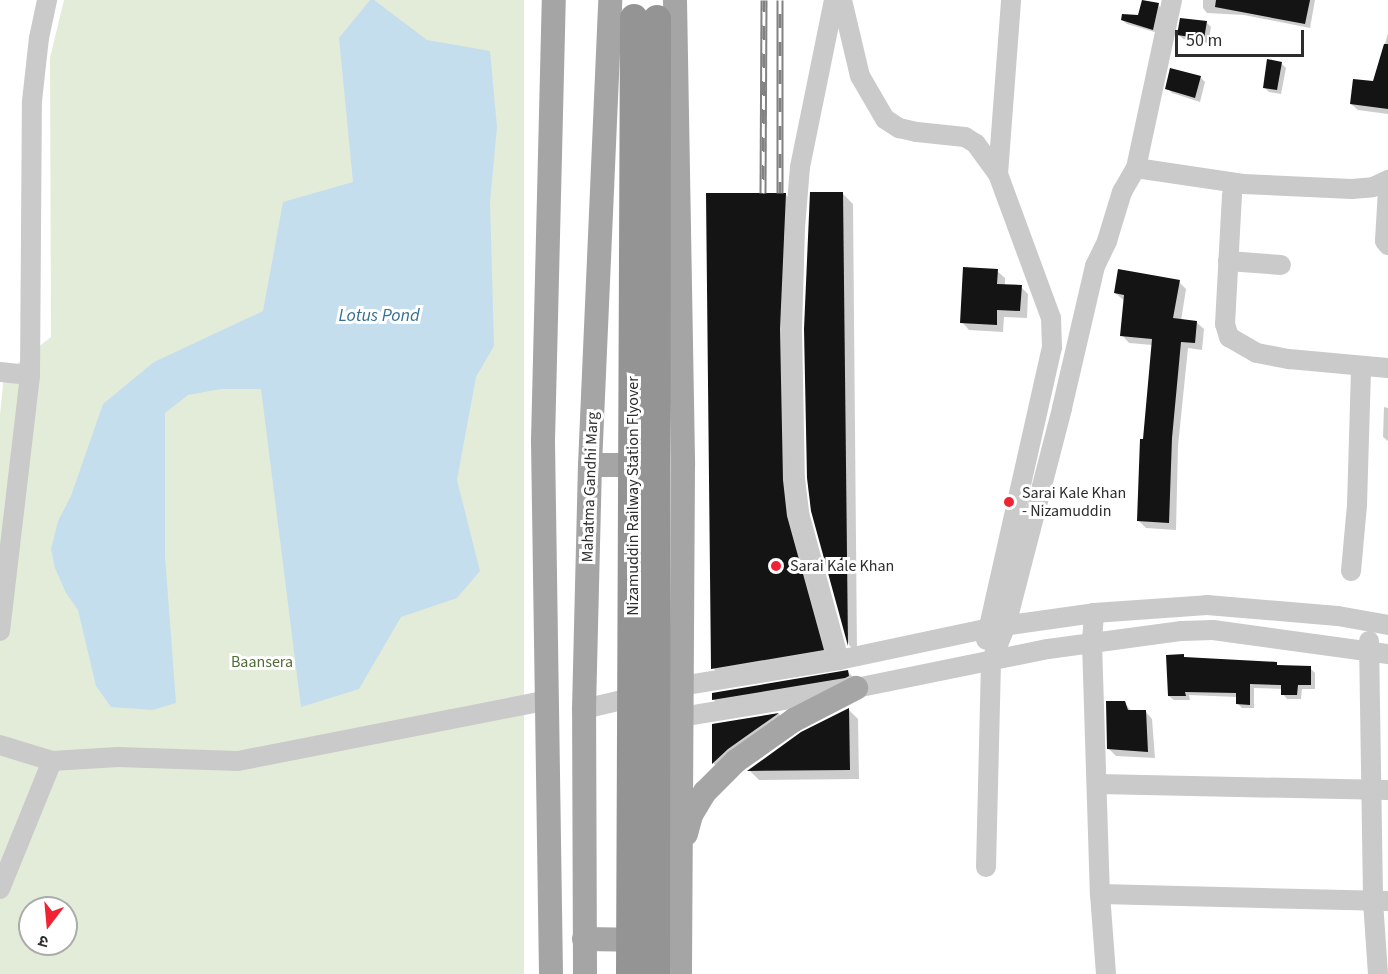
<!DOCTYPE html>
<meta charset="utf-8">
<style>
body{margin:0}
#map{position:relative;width:1388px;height:974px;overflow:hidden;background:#fff;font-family:"Source Sans 3","Noto Sans Devanagari",sans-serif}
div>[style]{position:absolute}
.green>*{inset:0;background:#e3ecd9}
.water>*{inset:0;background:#c4deed}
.shadow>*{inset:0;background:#0003}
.building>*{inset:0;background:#141414}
.minor>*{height:20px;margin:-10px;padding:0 10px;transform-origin:10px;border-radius:10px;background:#cacaca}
.major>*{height:24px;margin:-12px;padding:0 12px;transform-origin:12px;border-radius:12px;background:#a5a5a5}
.rail>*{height:7px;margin-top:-3.5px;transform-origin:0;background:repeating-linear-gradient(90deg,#fff 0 14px,#828282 0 28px);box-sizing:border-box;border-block:2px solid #828282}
.highway-bridge>*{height:28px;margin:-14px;padding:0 14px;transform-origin:14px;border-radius:14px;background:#949494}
.dots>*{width:16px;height:16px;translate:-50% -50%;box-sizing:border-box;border:3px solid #fff;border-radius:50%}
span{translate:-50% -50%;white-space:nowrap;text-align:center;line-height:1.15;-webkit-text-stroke:6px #fff;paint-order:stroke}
.street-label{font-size:16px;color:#2d2d2d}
.poi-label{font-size:16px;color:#2d2d2d}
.left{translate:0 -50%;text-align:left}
.park-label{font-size:16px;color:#516b37}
.water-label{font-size:18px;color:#367194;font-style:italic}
.north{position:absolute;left:18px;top:896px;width:60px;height:60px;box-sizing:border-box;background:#fff;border:2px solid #ababab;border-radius:50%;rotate:196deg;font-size:16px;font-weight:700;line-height:24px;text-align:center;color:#2d2d2d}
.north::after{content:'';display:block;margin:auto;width:21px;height:27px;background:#f12234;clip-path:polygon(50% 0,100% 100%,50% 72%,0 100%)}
.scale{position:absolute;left:1175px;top:30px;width:129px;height:27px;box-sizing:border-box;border:3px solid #2d2d2d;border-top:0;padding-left:8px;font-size:18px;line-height:21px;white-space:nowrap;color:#2d2d2d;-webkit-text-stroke:4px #fff;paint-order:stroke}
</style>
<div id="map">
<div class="green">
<i style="clip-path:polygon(evenodd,64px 0,524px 0,524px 974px,0 974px,0 415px,4px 374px,51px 337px,50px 58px,64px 0,30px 908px,66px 908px,66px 944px,30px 944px,30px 908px)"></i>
</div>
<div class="water">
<i style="clip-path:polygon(370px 0,374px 0,427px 40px,490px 51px,497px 127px,490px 202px,494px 346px,476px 377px,457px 480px,480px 571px,457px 598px,401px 617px,359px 689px,301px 707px,261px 389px,221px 389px,188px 395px,165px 413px,165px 556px,176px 703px,153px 710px,111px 707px,96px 686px,78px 610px,66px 593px,55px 568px,51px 549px,58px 521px,71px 496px,103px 404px,154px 362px,263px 311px,283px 202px,353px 182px,339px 38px)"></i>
</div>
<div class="shadow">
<i style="clip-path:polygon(1203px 0,1315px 0,1310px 28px,1244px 15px,1207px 13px,1203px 8px)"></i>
<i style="clip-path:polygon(1158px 5px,1163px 10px,1158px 33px,1127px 24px,1122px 20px,1139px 17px)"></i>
<i style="clip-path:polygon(1206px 22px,1211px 27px,1208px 43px,1183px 39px,1178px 34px)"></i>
<i style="clip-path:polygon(1388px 33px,1388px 114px,1358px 110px,1351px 104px,1374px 83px)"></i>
<i style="clip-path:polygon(1281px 63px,1286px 68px,1281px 94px,1269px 92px,1264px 87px)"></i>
<i style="clip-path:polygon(1200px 77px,1205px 82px,1200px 102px,1172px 93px,1167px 88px)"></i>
<i style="clip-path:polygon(785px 194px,795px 204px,793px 491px,833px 660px,723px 678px,713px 668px)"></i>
<i style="clip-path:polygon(843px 194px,853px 204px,857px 653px,849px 645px,812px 510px)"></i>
<i style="clip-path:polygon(997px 271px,1005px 278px,1005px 286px,1021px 287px,1028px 294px,1027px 318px,1004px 317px,1003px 332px,969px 330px,962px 322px)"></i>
<i style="clip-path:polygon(1179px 282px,1186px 289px,1181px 321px,1196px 322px,1204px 329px,1202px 350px,1188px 348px,1178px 446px,1176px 530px,1146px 528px,1139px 521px,1153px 345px,1129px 343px,1122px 335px,1125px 301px,1115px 293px)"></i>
<i style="clip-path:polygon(1384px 407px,1388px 408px,1388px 441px,1383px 437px)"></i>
<i style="clip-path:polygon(1168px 656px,1310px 668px,1315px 673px,1315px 689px,1302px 689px,1301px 699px,1287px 699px,1283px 694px,1283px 689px,1254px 688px,1254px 708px,1242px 708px,1237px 703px,1237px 697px,1189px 695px,1190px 700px,1174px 700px,1169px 696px)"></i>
<i style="clip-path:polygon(848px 672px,858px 682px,723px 709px,713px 699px)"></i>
<i style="clip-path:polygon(1124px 702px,1132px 712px,1145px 711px,1152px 719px,1155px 758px,1116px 756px,1109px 749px)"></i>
<i style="clip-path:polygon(849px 710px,858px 719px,859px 779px,759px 780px,750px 771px)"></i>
<i style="clip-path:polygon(779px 714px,788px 724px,723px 773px,714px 764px,713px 725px)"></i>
</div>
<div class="building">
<i style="clip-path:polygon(1142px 0,1159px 3px,1153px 30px,1121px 20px,1122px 14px,1138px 15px)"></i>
<i style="clip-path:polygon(1216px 0,1310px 0,1305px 24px,1215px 7px)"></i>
<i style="clip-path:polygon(1180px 18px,1207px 21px,1204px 39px,1177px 35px)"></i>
<i style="clip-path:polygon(1384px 44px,1388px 44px,1388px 109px,1350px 104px,1353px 79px,1373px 81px)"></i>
<i style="clip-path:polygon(1267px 59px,1282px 62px,1277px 90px,1263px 88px)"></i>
<i style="clip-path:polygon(1170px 68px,1201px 76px,1195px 98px,1165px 89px)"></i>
<i style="clip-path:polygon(810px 192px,843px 192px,848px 646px,811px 511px,807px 478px,804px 329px)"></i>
<i style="clip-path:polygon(706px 193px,786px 193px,780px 329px,783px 480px,787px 516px,824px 650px,711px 669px)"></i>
<i style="clip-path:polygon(963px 267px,998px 269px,997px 284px,1022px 285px,1020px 311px,997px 310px,997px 325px,960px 323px)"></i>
<i style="clip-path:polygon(1118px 269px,1180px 280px,1173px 318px,1197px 321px,1195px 343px,1181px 342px,1172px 438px,1169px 523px,1137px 521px,1140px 439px,1143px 439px,1152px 339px,1120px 336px,1124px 295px,1114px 293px)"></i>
<i style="clip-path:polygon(1184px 654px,1184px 657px,1277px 662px,1277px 665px,1311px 666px,1311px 685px,1298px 685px,1297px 695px,1281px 695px,1281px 685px,1250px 684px,1250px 705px,1236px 704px,1236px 693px,1185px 692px,1186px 696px,1168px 696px,1166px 655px)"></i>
<i style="clip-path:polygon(848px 670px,849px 676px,845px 678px,712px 700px,712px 693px)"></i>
<i style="clip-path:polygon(1106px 701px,1125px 701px,1128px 710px,1146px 710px,1148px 752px,1107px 749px)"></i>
<i style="clip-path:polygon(849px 708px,850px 770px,747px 771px,801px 732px)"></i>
<i style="clip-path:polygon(779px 713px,728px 749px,712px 764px,712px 724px)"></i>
</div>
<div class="minor">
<i style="left:834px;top:0;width:170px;rotate:101.5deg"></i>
<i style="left:800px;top:167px;width:61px;rotate:94.7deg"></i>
<i style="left:795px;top:228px;width:101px;rotate:91.7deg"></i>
<i style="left:792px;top:329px;width:150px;rotate:88.9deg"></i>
<i style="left:795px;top:479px;width:34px;rotate:83deg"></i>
<i style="left:799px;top:513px;width:152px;rotate:74.8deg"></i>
<i style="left:842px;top:0;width:78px;rotate:76.7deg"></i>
<i style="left:860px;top:76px;width:50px;rotate:59.8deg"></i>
<i style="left:885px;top:119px;width:17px;rotate:33deg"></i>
<i style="left:899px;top:128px;width:18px;rotate:13deg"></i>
<i style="left:917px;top:132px;width:48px;rotate:5.9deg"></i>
<i style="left:965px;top:137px;width:13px;rotate:32deg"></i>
<i style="left:976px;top:144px;width:37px;rotate:54deg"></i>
<i style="left:998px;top:174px;width:153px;rotate:69.8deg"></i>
<i style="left:1051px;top:318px;width:29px;rotate:88deg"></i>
<i style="left:1052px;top:347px;width:300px;rotate:102.7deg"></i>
<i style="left:1136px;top:168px;width:108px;rotate:8.5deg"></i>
<i style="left:1243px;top:184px;width:109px;rotate:2.6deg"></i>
<i style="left:1352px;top:189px;width:21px;rotate:-5deg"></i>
<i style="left:1373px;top:187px;width:17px;rotate:-25deg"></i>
<i style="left:998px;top:174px;width:174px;rotate:-85.7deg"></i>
<i style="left:1388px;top:190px;width:51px;rotate:93.4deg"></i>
<i style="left:1385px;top:241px;width:5px;rotate:53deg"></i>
<i style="left:1232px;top:195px;width:129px;rotate:93.1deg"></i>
<i style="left:1225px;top:324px;width:14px;rotate:73deg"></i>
<i style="left:1229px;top:337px;width:32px;rotate:30deg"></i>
<i style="left:1257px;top:353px;width:33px;rotate:11deg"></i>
<i style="left:1289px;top:359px;width:99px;rotate:5.2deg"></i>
<i style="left:1228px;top:261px;width:53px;rotate:4.3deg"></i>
<i style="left:0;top:372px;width:30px;rotate:6deg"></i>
<i style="left:1351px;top:571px;width:66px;rotate:-84.8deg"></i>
<i style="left:1357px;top:505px;width:138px;rotate:-88.3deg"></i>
<i style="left:1094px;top:613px;width:30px;rotate:94deg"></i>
<i style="left:1092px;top:643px;width:251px;rotate:88.2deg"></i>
<i style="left:1100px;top:894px;width:80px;rotate:85.7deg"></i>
<i style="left:0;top:631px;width:258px;rotate:-83.3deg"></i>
<i style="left:30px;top:375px;width:274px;rotate:-89.6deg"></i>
<i style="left:32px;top:101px;width:63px;rotate:-83.7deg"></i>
<i style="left:39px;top:38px;width:39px;rotate:-78deg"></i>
<i style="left:1369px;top:641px;width:260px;rotate:89.1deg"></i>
<i style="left:1373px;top:901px;width:73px;rotate:86.1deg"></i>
<i style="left:584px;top:709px;width:100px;rotate:-13.3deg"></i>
<i style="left:681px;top:686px;width:160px;rotate:-9.3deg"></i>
<i style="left:839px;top:660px;width:153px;rotate:-12deg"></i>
<i style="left:989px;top:628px;width:106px;rotate:-8.1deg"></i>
<i style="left:1094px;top:613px;width:113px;rotate:-4deg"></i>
<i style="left:1207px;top:605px;width:131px;rotate:4.8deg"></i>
<i style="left:1338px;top:616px;width:51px;rotate:10.2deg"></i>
<i style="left:668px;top:716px;width:13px;rotate:4deg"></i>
<i style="left:681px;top:717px;width:177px;rotate:-9.4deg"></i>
<i style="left:856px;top:688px;width:196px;rotate:-11.5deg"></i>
<i style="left:1048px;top:649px;width:135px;rotate:-7.7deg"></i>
<i style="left:1182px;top:631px;width:31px;rotate:-2deg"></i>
<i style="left:1213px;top:630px;width:177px;rotate:7.8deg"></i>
<i style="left:0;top:745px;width:54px;rotate:17.1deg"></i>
<i style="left:1098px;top:784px;width:290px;rotate:1.2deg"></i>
<i style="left:986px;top:867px;width:205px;rotate:-88.6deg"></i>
<i style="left:991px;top:662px;width:40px;rotate:-68deg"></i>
<i style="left:1006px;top:625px;width:224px;rotate:-75.5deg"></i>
<i style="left:1062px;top:408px;width:146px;rotate:-76.9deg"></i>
<i style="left:1095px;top:266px;width:28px;rotate:-64deg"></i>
<i style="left:1107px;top:241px;width:51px;rotate:-73deg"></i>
<i style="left:1122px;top:192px;width:28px;rotate:-60deg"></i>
<i style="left:1136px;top:168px;width:172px;rotate:-77.9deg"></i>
<i style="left:0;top:889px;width:138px;rotate:-67.9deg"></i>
<i style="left:52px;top:761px;width:66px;rotate:-3.5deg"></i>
<i style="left:118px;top:757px;width:120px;rotate:1.9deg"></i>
<i style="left:238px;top:761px;width:316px;rotate:-11.1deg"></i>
<i style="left:1100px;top:894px;width:288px;rotate:1.4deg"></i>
</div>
<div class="major">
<i style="left:675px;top:0;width:465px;rotate:89deg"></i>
<i style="left:683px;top:465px;width:509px;rotate:90.34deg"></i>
<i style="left:590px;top:465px;width:61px"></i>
<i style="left:686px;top:834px;width:20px;rotate:-75deg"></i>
<i style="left:691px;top:815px;width:27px;rotate:-59deg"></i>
<i style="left:705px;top:792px;width:44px;rotate:-45deg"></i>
<i style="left:736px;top:761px;width:71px;rotate:-35.3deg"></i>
<i style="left:794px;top:720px;width:70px;rotate:-27.3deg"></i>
<i style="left:584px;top:939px;width:64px;rotate:0.9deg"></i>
<i style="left:551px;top:974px;width:533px;rotate:-90.86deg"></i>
<i style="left:543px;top:441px;width:441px;rotate:-88.6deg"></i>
<i style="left:585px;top:974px;width:265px;rotate:-90.2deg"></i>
<i style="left:584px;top:709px;width:244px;rotate:-88.6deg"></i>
<i style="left:590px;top:465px;width:465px;rotate:-87.5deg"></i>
</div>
<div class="rail">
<i style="left:780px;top:0;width:193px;rotate:90deg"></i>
<i style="left:763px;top:193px;width:193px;rotate:-89.7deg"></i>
</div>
<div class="highway-bridge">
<i style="left:630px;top:974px;width:956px;rotate:-89.76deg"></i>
<i style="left:656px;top:974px;width:955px;rotate:-89.94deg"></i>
</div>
<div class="dots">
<i style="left:1009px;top:502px;background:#f12234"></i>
<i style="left:776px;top:566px;background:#f12234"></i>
</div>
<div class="street-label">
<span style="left:590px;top:487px;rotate:-88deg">Mahatma Gandhi Marg</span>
<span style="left:633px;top:496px;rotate:-90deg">Nizamuddin Railway Station Flyover</span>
</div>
<div class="poi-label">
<span class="left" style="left:1022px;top:502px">Sarai Kale Khan<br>- Nizamuddin</span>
<span class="left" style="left:790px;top:566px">Sarai Kale Khan</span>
</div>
<div class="park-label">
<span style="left:262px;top:662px">Baansera</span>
</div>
<div class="water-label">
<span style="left:379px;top:316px">Lotus Pond</span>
</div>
<div class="north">उ</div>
<div class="scale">50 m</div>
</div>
